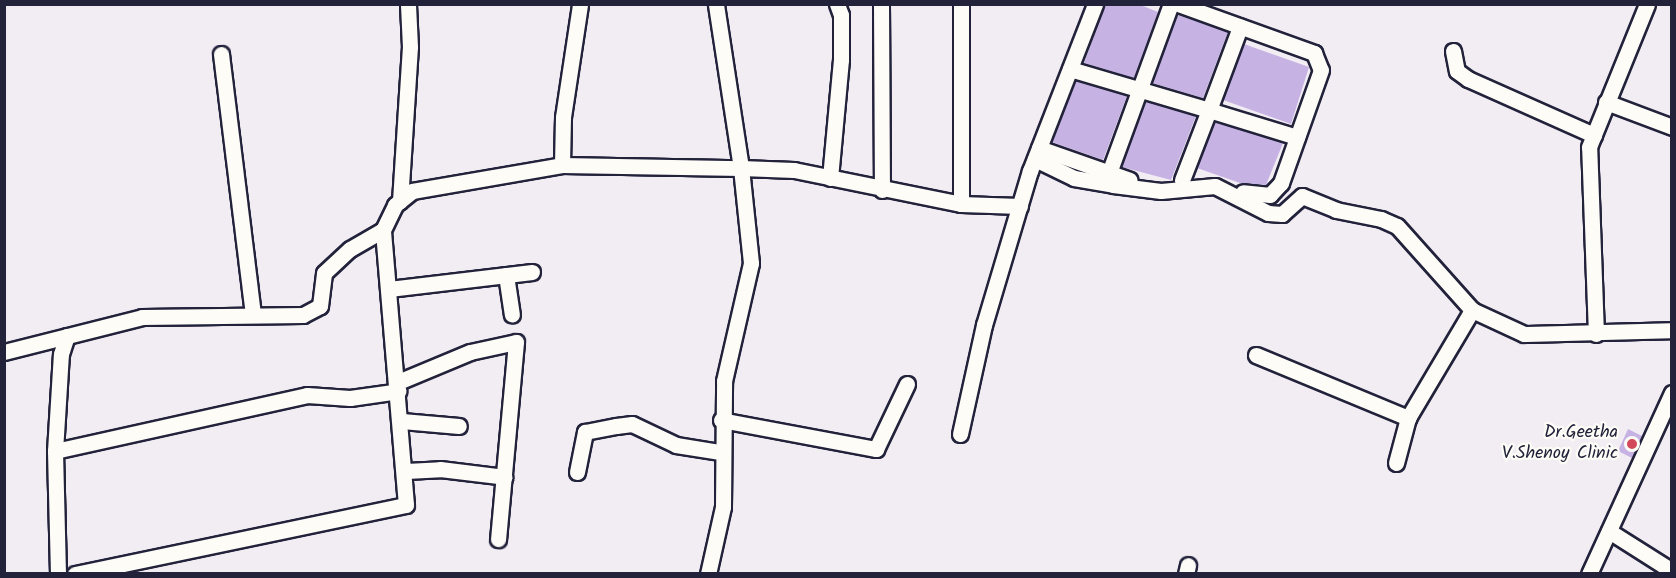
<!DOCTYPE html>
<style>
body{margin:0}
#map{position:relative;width:1676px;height:578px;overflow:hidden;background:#f2edf3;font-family:Kalam,sans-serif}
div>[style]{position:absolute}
.building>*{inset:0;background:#c7b3e3}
.roads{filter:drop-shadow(2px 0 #22223b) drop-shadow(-2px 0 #22223b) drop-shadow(0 2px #22223b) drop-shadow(0 -2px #22223b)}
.street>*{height:15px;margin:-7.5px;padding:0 7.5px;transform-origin:7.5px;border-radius:7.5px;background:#fdfcf7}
.dots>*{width:16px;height:16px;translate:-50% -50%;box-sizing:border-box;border:3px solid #fdfcf7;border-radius:50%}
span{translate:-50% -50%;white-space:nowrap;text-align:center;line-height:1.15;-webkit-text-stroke:4.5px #fdfcf7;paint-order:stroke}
.poi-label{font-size:18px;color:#22223b}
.right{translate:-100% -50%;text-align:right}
.frame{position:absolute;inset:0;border:6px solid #22223b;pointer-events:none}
</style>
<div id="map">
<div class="building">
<i style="clip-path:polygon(1105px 4px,1138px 4px,1158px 12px,1134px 78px,1084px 63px)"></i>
<i style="clip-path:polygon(1178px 15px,1228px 32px,1203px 98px,1152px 83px)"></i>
<i style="clip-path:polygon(1244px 44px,1309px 67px,1291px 124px,1223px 100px)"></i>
<i style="clip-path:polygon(1076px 81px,1127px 96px,1103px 160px,1052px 142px)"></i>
<i style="clip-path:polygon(1146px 101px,1196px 116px,1171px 180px,1122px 167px)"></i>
<i style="clip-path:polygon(1215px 122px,1283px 143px,1266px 185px,1240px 183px,1197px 168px)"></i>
<i style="clip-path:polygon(1628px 429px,1642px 436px,1632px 458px,1618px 451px)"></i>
</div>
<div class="roads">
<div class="street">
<i style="left:881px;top:4px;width:186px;rotate:89.7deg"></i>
<i style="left:1178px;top:4px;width:145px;rotate:19.8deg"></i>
<i style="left:1314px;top:53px;width:18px;rotate:68deg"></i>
<i style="left:1321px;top:70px;width:120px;rotate:109.5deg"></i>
<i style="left:1281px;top:183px;width:16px;rotate:133deg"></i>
<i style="left:1270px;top:195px;width:27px;rotate:-174deg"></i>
<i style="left:1453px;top:51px;width:20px;rotate:79deg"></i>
<i style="left:1457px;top:71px;width:14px;rotate:36deg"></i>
<i style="left:1468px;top:79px;width:138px;rotate:24deg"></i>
<i style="left:221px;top:54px;width:262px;rotate:83deg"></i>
<i style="left:1070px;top:69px;width:145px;rotate:16.4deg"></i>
<i style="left:1209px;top:110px;width:89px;rotate:-69.5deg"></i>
<i style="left:1606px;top:102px;width:71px;rotate:20.7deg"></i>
<i style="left:1039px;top:148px;width:96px;rotate:19.4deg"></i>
<i style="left:1035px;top:159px;width:43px;rotate:26deg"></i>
<i style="left:1074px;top:178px;width:40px;rotate:10deg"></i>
<i style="left:1113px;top:185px;width:48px;rotate:7.1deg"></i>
<i style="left:1161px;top:191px;width:54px;rotate:-5.3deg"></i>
<i style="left:1215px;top:186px;width:59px;rotate:27deg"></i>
<i style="left:1268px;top:213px;width:14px;rotate:4deg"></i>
<i style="left:1282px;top:214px;width:27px;rotate:-42deg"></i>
<i style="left:1302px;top:196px;width:37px;rotate:22deg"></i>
<i style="left:1336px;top:210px;width:46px;rotate:11.3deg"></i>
<i style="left:1381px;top:219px;width:17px;rotate:24deg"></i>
<i style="left:1397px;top:226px;width:113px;rotate:48.2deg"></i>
<i style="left:1472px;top:310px;width:57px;rotate:24.8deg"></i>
<i style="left:1524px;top:334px;width:148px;rotate:-1.5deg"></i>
<i style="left:562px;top:165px;width:48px;rotate:-88.8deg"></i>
<i style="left:563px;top:117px;width:114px;rotate:-81.4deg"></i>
<i style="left:1109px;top:173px;width:180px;rotate:-69.9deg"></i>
<i style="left:830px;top:178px;width:119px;rotate:-84.7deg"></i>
<i style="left:841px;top:60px;width:45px;rotate:-90deg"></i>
<i style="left:841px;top:15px;width:12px;rotate:-110deg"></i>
<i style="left:1182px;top:180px;width:75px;rotate:-68.9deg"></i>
<i style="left:1209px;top:110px;width:92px;rotate:17.1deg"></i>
<i style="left:400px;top:201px;width:154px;rotate:-86.3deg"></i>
<i style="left:410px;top:47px;width:43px;rotate:-92.7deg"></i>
<i style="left:961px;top:204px;width:200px;rotate:-90deg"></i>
<i style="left:506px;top:275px;width:40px;rotate:81.5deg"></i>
<i style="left:389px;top:289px;width:144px;rotate:-6.8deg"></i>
<i style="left:1596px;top:334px;width:187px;rotate:-92.1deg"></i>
<i style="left:1589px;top:147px;width:154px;rotate:-67.9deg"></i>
<i style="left:4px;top:352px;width:142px;rotate:-14.2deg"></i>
<i style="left:142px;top:317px;width:161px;rotate:-0.7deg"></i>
<i style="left:303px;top:315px;width:19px;rotate:-28deg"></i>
<i style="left:320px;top:306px;width:33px;rotate:-83deg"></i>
<i style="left:324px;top:273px;width:35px;rotate:-43deg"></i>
<i style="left:350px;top:249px;width:38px;rotate:-30deg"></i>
<i style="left:1256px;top:355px;width:165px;rotate:22.5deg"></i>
<i style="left:398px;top:382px;width:78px;rotate:-22.6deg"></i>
<i style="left:470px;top:352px;width:47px;rotate:-12.3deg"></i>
<i style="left:516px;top:342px;width:198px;rotate:95.2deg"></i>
<i style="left:721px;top:420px;width:158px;rotate:10.6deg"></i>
<i style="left:876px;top:449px;width:72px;rotate:-64.5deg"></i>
<i style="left:402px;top:421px;width:57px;rotate:5deg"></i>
<i style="left:960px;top:434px;width:112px;rotate:-77.6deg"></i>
<i style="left:984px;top:325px;width:161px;rotate:-73.4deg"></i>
<i style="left:1030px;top:171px;width:179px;rotate:-68.7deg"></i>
<i style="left:55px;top:451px;width:258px;rotate:-12.5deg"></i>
<i style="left:307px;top:395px;width:43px;rotate:4deg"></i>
<i style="left:350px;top:398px;width:49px;rotate:-8.1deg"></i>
<i style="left:1396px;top:463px;width:47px;rotate:-75.1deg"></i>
<i style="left:1408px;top:418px;width:126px;rotate:-59.3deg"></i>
<i style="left:406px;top:471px;width:34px;rotate:-3deg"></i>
<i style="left:440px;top:469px;width:65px;rotate:7deg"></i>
<i style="left:577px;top:472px;width:41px;rotate:-78.7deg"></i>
<i style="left:585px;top:432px;width:32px;rotate:-11deg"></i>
<i style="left:616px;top:426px;width:16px;rotate:-7deg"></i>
<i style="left:632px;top:424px;width:49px;rotate:25.5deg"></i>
<i style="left:676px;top:445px;width:45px;rotate:9deg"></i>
<i style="left:1609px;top:531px;width:75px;rotate:32.4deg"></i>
<i style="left:58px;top:574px;width:123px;rotate:-91.4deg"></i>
<i style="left:55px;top:451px;width:97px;rotate:-86.5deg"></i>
<i style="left:61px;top:354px;width:19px;rotate:-72deg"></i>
<i style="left:75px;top:574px;width:338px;rotate:-11.8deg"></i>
<i style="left:406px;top:505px;width:276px;rotate:-94.8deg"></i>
<i style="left:383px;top:230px;width:28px;rotate:-64deg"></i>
<i style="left:395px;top:205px;width:22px;rotate:-39deg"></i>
<i style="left:412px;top:191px;width:152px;rotate:-9.8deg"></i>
<i style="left:562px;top:165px;width:179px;rotate:1deg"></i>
<i style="left:741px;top:168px;width:166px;rotate:-98.7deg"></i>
<i style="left:708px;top:574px;width:69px;rotate:-77.4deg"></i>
<i style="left:723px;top:507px;width:126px;rotate:-89.5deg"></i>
<i style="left:724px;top:381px;width:121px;rotate:-77.1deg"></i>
<i style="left:751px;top:263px;width:96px;rotate:-96deg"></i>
<i style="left:741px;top:168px;width:53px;rotate:2.2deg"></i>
<i style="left:794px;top:170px;width:170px;rotate:11.5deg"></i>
<i style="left:961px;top:204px;width:59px;rotate:1.9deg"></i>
<i style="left:1186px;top:574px;width:9px;rotate:-77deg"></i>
<i style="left:1589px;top:574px;width:199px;rotate:-65.4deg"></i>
</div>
</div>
<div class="dots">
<i style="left:1632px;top:444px;background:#d1495b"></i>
</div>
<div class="poi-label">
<span class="right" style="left:1618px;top:444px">Dr.Geetha<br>V.Shenoy Clinic</span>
</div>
<div class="frame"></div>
</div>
